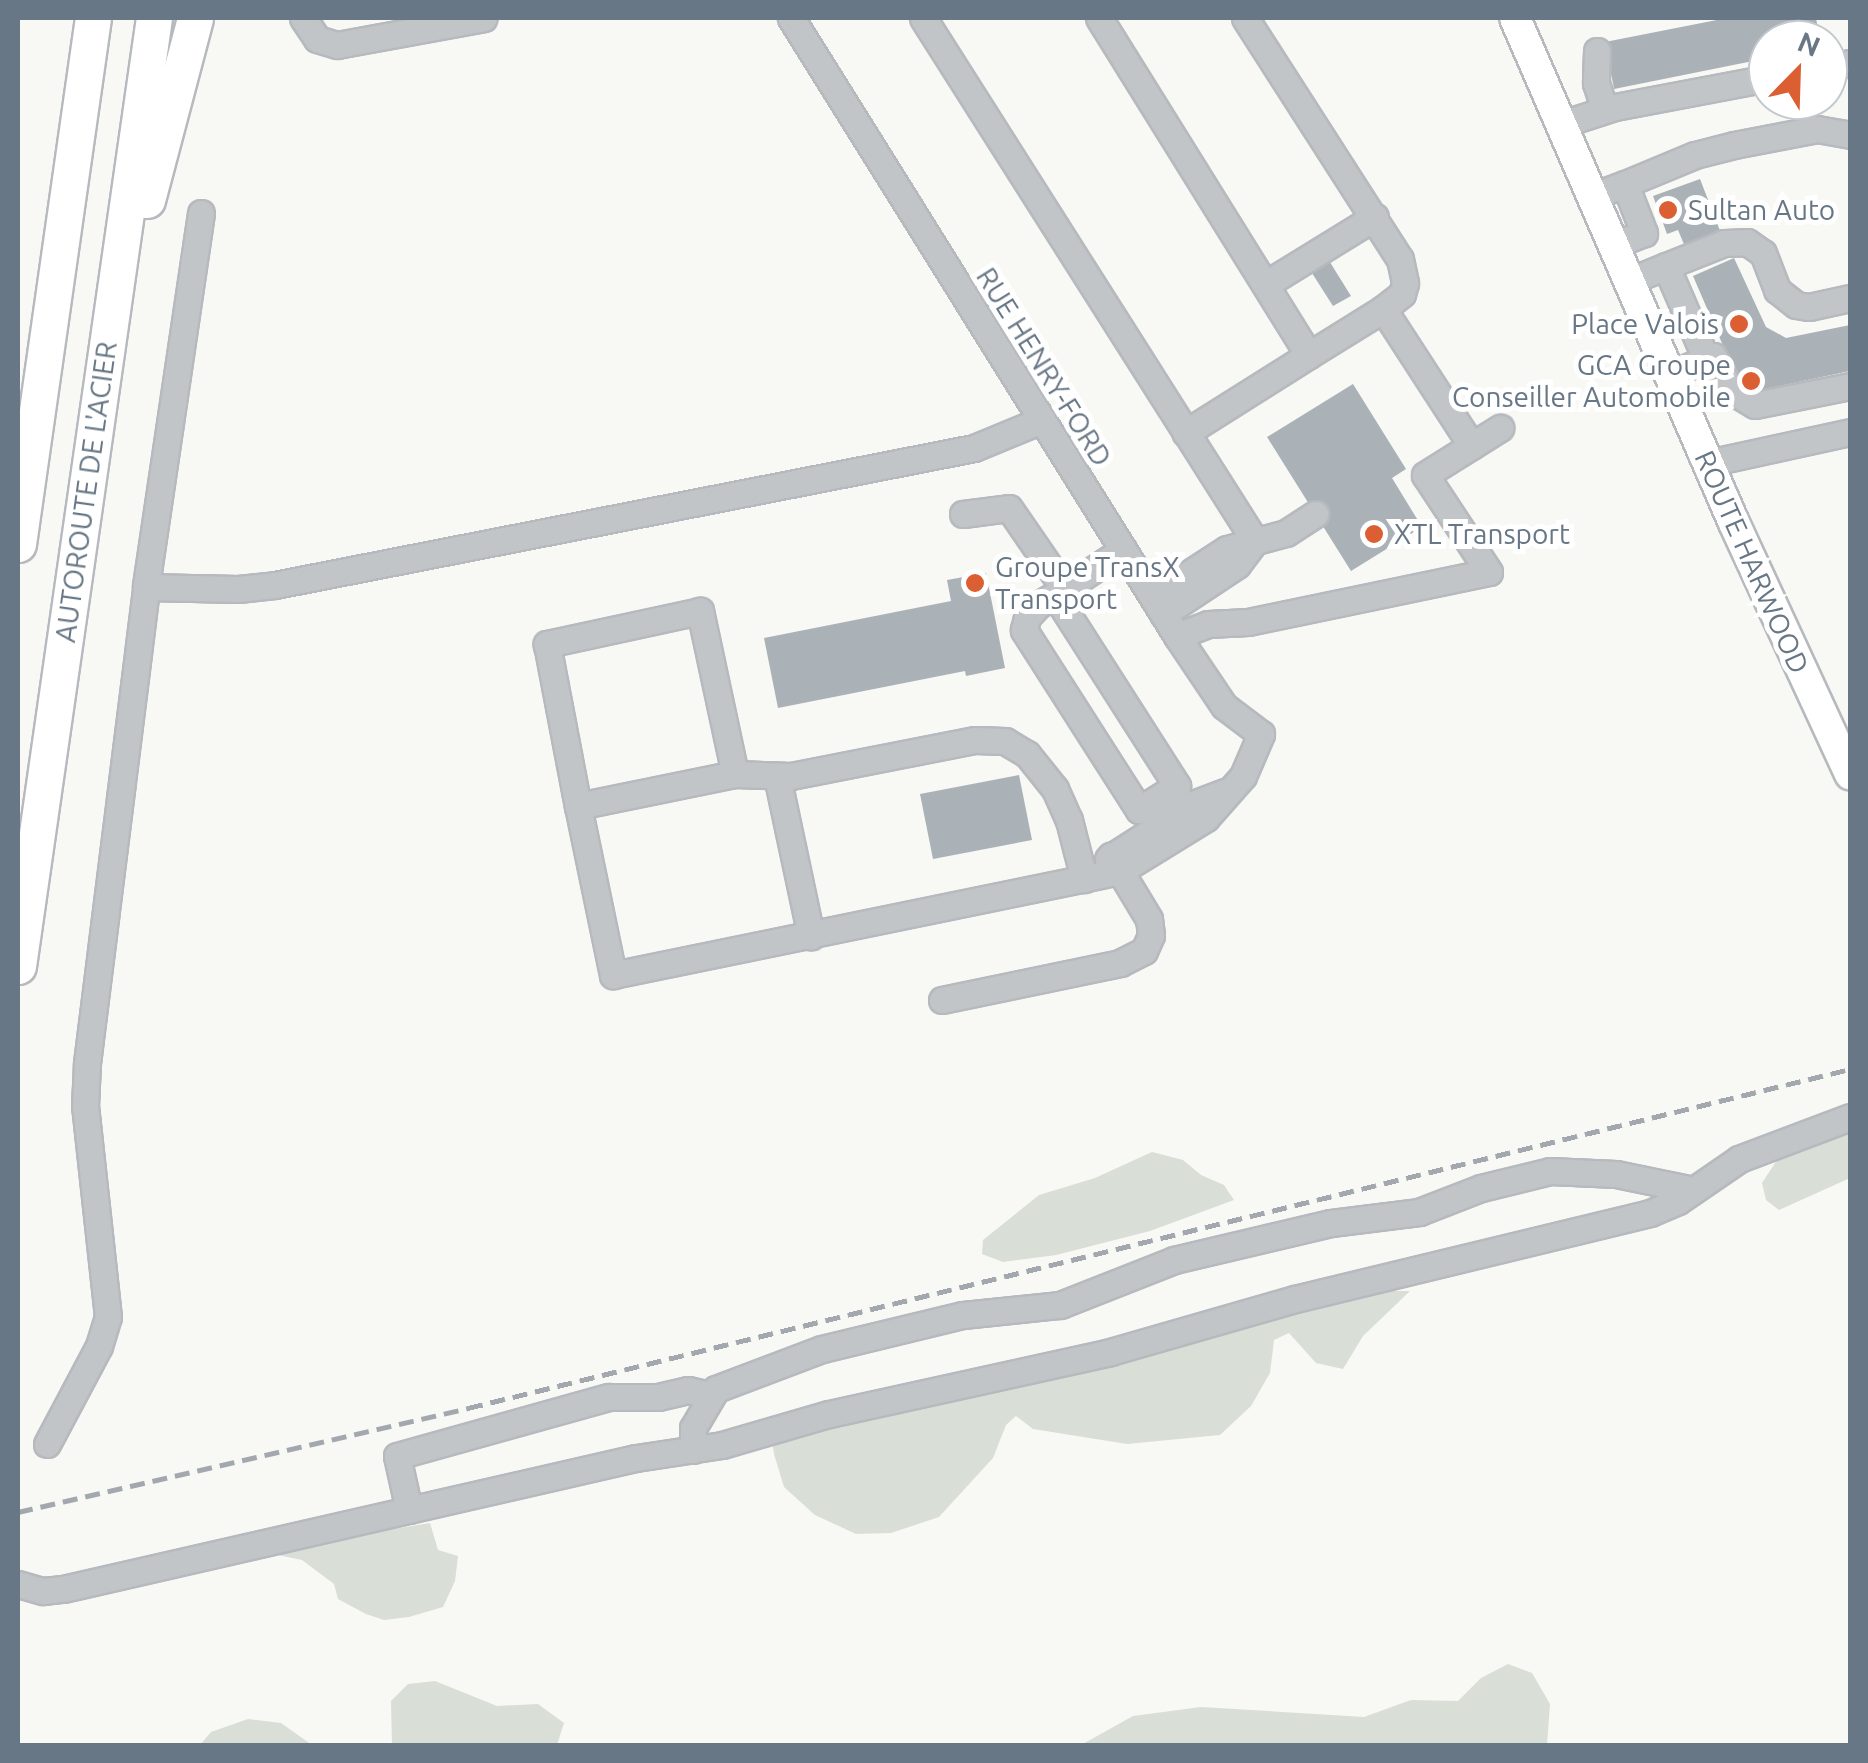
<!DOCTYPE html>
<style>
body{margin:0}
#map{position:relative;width:1868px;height:1763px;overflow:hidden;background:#f8f8f5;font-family:Ubuntu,sans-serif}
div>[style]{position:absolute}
.green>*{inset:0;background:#d9ded6}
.building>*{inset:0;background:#aab1b7}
.roads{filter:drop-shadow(2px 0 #b6babe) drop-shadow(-2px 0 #b6babe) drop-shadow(0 2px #b6babe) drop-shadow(0 -2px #b6babe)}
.minor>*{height:25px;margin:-12.5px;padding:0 12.5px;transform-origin:12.5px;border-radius:12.5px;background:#c1c5c8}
.major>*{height:30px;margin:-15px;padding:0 15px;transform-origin:15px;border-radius:15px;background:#fff}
.highway>*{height:35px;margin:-17.5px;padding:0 17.5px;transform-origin:17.5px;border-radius:17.5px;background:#fff}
.rail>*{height:5px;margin-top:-2.5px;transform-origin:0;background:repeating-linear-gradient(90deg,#a2a8ae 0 15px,transparent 0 23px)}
.dots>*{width:28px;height:28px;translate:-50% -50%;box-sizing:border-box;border:5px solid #fff;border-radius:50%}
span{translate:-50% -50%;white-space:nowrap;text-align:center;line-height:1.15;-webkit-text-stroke:10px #fff;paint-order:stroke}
.poi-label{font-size:28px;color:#687785}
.left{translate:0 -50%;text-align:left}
.right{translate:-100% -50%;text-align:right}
.street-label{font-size:28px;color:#687785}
.frame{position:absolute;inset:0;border:20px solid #687785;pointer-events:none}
.north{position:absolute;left:1748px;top:20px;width:100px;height:100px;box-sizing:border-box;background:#fff;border:2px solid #c3c9ce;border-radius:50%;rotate:23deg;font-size:28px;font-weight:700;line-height:40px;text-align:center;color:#687785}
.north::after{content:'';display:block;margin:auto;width:35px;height:45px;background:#db5f32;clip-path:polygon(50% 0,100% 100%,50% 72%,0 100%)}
</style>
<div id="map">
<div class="green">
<i style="clip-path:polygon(1850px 1128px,1850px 1178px,1779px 1210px,1766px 1200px,1762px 1183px,1777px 1160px)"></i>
<i style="clip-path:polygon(1152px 1152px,1183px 1160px,1201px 1175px,1224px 1185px,1234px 1200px,1150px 1231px,1056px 1255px,1003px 1262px,982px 1254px,983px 1240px,1039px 1195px,1095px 1178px)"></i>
<i style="clip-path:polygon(1358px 1291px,1410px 1291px,1363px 1336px,1343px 1369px,1316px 1363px,1289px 1333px,1274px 1340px,1270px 1373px,1251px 1406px,1220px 1435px,1127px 1444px,1033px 1429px,1016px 1416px,1006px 1425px,993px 1458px,939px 1517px,891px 1533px,856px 1534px,815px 1515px,784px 1487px,774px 1454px,772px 1440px)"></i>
<i style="clip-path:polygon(430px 1523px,438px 1550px,458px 1556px,455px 1581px,443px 1607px,409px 1617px,384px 1620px,366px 1614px,338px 1599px,334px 1584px,302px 1560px,259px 1551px)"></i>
<i style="clip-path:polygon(1508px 1664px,1532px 1673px,1550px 1704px,1547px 1745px,1081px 1745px,1133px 1716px,1201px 1707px,1364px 1717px,1411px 1700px,1458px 1701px,1481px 1678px)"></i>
<i style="clip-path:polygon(435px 1681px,497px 1706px,538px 1704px,564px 1723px,557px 1745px,392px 1745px,391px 1701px,408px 1684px)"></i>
<i style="clip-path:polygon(248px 1719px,281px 1723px,312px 1745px,200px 1745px,211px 1732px)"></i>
</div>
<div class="building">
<i style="clip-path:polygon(1727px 18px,1816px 18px,1820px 40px,1768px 40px,1768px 58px,1614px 89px,1605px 42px)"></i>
<i style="clip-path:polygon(1700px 179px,1722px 236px,1686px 249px,1678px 230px,1667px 234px,1653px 196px)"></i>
<i style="clip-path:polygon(1734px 258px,1766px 327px,1786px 338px,1850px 325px,1850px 371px,1760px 390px,1737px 378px,1693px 276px)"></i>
<i style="clip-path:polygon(1328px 259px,1351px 296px,1333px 306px,1310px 270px)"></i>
<i style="clip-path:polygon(1353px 384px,1406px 469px,1392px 478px,1422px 527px,1351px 571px,1267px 437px)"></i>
<i style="clip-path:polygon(986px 573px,1005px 668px,966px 676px,965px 671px,778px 708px,764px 638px,951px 601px,947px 580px)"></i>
<i style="clip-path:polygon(1019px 775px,1032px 840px,933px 859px,920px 794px)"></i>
</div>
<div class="roads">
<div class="minor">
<i style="left:303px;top:18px;width:25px;rotate:56deg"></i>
<i style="left:317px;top:39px;width:21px;rotate:17deg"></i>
<i style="left:337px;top:45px;width:149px;rotate:-10.4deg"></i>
<i style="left:923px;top:18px;width:619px;rotate:57.59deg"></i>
<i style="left:1099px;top:18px;width:397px;rotate:58.1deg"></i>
<i style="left:1309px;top:355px;width:146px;rotate:147.8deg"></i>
<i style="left:1245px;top:18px;width:287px;rotate:57.3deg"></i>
<i style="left:1400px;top:259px;width:25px;rotate:78deg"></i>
<i style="left:1405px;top:283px;width:11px;rotate:105deg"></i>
<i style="left:1402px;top:294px;width:24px;rotate:142deg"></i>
<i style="left:1597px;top:51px;width:32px;rotate:92deg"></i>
<i style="left:1596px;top:83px;width:28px;rotate:72deg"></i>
<i style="left:1828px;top:67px;width:22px;rotate:-10deg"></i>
<i style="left:1559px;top:125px;width:59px;rotate:-17.8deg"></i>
<i style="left:1615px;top:107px;width:156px;rotate:-10.7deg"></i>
<i style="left:1625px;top:184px;width:76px;rotate:-22.5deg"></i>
<i style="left:1695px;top:155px;width:40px;rotate:-14.4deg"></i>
<i style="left:1734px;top:145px;width:85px;rotate:-10.9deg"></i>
<i style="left:1817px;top:129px;width:34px;rotate:10deg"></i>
<i style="left:1609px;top:190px;width:17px;rotate:-21deg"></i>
<i style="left:1625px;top:184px;width:53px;rotate:68.8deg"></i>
<i style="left:1644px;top:233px;width:35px;rotate:158deg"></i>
<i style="left:201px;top:213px;width:378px;rotate:98.4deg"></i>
<i style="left:146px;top:587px;width:92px;rotate:1.2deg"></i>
<i style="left:238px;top:589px;width:37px;rotate:-6deg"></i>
<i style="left:275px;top:585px;width:712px;rotate:-11.09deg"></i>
<i style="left:974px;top:448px;width:74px;rotate:-22.4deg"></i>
<i style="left:1666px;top:266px;width:62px;rotate:-21.6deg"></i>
<i style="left:1724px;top:243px;width:23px;rotate:-2deg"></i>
<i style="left:1747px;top:242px;width:19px;rotate:35deg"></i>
<i style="left:1763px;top:253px;width:40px;rotate:69deg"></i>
<i style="left:1777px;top:290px;width:24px;rotate:38deg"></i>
<i style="left:1796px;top:305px;width:13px;rotate:9deg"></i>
<i style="left:1809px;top:307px;width:42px;rotate:-12.4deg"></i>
<i style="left:1627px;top:282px;width:42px;rotate:-22.3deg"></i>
<i style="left:1666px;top:266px;width:101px;rotate:66.7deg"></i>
<i style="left:1266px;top:284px;width:128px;rotate:-31.6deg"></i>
<i style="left:1309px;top:355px;width:87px;rotate:-31.9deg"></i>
<i style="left:1383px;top:309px;width:163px;rotate:57deg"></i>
<i style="left:1669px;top:375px;width:48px;rotate:-23.4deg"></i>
<i style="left:1713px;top:356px;width:38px;rotate:63deg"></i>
<i style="left:1730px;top:390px;width:29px;rotate:31deg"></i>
<i style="left:1755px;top:405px;width:97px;rotate:-11.3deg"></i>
<i style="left:1708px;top:463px;width:145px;rotate:-12.3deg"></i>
<i style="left:963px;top:514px;width:46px;rotate:-7.4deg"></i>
<i style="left:1009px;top:508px;width:97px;rotate:55.5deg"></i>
<i style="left:1055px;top:595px;width:227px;rotate:57.4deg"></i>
<i style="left:1177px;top:786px;width:45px;rotate:147.7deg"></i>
<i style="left:1139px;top:810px;width:214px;rotate:-122.6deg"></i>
<i style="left:1024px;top:630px;width:13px;rotate:-77deg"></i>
<i style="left:1027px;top:617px;width:16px;rotate:-47deg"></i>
<i style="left:1038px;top:605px;width:8px;rotate:-30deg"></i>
<i style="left:1045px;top:601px;width:12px;rotate:-31deg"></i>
<i style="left:1055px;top:595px;width:82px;rotate:-33.5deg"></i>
<i style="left:1153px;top:597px;width:88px;rotate:-33deg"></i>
<i style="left:1227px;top:549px;width:61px;rotate:-15.2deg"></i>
<i style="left:1286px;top:533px;width:35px;rotate:-33deg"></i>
<i style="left:1163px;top:614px;width:89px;rotate:-33.5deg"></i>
<i style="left:1237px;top:565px;width:30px;rotate:-53deg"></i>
<i style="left:1177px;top:636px;width:33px;rotate:-21deg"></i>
<i style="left:1208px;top:624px;width:40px;rotate:-2.9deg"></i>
<i style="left:1248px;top:622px;width:246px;rotate:-11.7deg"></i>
<i style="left:1489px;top:572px;width:116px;rotate:-123.4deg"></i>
<i style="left:1425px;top:475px;width:89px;rotate:-32.1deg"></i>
<i style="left:735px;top:774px;width:56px;rotate:2deg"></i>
<i style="left:791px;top:776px;width:187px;rotate:-11.1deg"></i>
<i style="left:975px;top:740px;width:30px;rotate:2deg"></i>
<i style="left:1005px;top:741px;width:26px;rotate:31deg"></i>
<i style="left:1027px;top:754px;width:45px;rotate:51.3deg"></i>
<i style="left:1055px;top:789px;width:34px;rotate:66deg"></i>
<i style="left:1069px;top:820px;width:61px;rotate:75.7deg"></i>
<i style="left:777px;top:776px;width:164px;rotate:78deg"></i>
<i style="left:578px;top:806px;width:160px;rotate:-11.5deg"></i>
<i style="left:735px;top:774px;width:167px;rotate:-102.1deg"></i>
<i style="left:700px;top:611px;width:157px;rotate:167.8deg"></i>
<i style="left:547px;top:644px;width:165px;rotate:79.2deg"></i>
<i style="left:578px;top:806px;width:173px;rotate:78.3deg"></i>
<i style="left:613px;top:975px;width:518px;rotate:-11.59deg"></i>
<i style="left:1120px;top:871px;width:101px;rotate:-31.6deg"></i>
<i style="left:1206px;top:818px;width:56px;rotate:-48.6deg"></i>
<i style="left:1243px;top:776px;width:46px;rotate:-66.8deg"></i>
<i style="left:1261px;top:734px;width:46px;rotate:-142.9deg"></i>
<i style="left:1224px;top:706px;width:84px;rotate:-123.9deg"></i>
<i style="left:1177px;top:636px;width:729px;rotate:-121.99deg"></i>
<i style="left:1108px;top:859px;width:104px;rotate:-32.5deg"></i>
<i style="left:1196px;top:803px;width:31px;rotate:-21deg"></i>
<i style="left:942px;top:1000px;width:182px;rotate:-11.7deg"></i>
<i style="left:1120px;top:963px;width:27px;rotate:-27deg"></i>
<i style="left:1144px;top:951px;width:17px;rotate:-66deg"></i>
<i style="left:1151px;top:935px;width:16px;rotate:-97deg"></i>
<i style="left:1149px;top:919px;width:74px;rotate:-121.1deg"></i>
<i style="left:47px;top:1444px;width:111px;rotate:-62deg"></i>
<i style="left:99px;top:1346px;width:30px;rotate:-73deg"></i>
<i style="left:108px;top:1317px;width:212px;rotate:-96.2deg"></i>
<i style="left:85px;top:1106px;width:43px;rotate:-87.3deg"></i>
<i style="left:87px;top:1063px;width:480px;rotate:-82.9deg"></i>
<i style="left:693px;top:1450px;width:22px;rotate:-90deg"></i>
<i style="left:693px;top:1428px;width:45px;rotate:-59.5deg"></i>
<i style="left:716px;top:1389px;width:113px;rotate:-20.7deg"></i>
<i style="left:822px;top:1349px;width:145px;rotate:-13.6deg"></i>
<i style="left:963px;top:1315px;width:98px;rotate:-5.9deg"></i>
<i style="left:1060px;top:1305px;width:123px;rotate:-21.5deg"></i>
<i style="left:1174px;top:1260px;width:161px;rotate:-13.3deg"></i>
<i style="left:1331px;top:1223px;width:89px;rotate:-7.1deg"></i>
<i style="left:1419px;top:1212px;width:66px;rotate:-21.2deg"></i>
<i style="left:1481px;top:1188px;width:71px;rotate:-13.8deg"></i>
<i style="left:1550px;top:1171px;width:66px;rotate:2.6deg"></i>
<i style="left:1616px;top:1174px;width:79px;rotate:11.7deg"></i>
<i style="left:409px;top:1510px;width:55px;rotate:-102.5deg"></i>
<i style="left:397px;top:1456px;width:220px;rotate:-15.6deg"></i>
<i style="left:609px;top:1397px;width:49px"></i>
<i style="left:658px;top:1397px;width:31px;rotate:-13deg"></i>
<i style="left:688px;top:1390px;width:22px;rotate:13deg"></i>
<i style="left:18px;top:1584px;width:26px;rotate:16deg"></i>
<i style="left:43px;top:1591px;width:20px;rotate:-6deg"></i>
<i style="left:63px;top:1589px;width:588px;rotate:-12.88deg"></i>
<i style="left:636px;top:1458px;width:87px;rotate:-8.6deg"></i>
<i style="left:722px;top:1445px;width:111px;rotate:-16.2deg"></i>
<i style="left:829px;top:1414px;width:288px;rotate:-12.4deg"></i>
<i style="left:1110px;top:1352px;width:192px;rotate:-16deg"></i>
<i style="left:1295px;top:1299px;width:365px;rotate:-13.6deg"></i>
<i style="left:1650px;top:1213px;width:30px;rotate:-23deg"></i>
<i style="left:1678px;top:1201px;width:74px;rotate:-34.5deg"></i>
<i style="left:1739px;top:1159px;width:119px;rotate:-20.7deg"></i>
</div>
<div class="major">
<i style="left:1515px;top:18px;width:550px;rotate:66.56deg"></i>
<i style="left:1734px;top:523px;width:277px;rotate:65.2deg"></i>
</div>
<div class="highway">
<i style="left:147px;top:200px;width:188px;rotate:-75.2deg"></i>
<i style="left:18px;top:544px;width:531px;rotate:-81.89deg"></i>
<i style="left:18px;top:966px;width:958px;rotate:-81.84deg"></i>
</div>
</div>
<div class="rail">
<i style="left:18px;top:1512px;width:462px;rotate:-13deg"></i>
<i style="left:468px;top:1408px;width:1423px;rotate:-13.78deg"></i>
</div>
<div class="dots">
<i style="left:1668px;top:210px;background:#db5f32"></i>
<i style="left:1739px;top:324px;background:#db5f32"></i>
<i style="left:1751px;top:381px;background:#db5f32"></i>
<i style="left:1374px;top:534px;background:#db5f32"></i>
<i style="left:975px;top:583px;background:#db5f32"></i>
</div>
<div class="poi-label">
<span class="left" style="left:1688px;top:210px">Sultan Auto</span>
<span class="right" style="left:1719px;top:324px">Place Valois</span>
<span class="right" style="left:1731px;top:381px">GCA Groupe<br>Conseiller Automobile</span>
<span class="left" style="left:1394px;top:534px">XTL Transport</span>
<span class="left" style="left:995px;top:583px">Groupe TransX<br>Transport</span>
</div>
<div class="street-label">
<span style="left:1044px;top:367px;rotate:58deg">RUE HENRY-FORD</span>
<span style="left:86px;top:492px;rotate:-82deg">AUTOROUTE DE L'ACIER</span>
<span style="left:1752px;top:562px;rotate:66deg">ROUTE HARWOOD</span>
</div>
<div class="frame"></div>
<div class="north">N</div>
</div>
